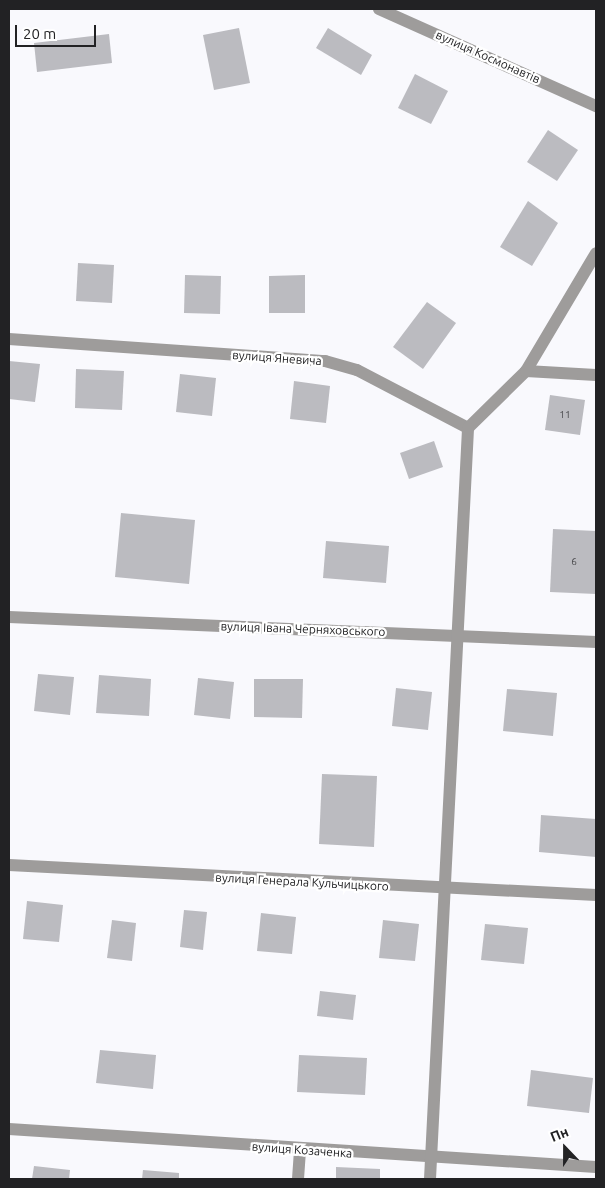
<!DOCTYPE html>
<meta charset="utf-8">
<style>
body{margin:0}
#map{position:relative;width:605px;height:1188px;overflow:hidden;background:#f9f9fd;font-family:Ubuntu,sans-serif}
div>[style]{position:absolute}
.building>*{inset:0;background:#bbbbc0}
.minor>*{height:12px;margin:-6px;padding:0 6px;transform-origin:6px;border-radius:6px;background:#9e9c9b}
span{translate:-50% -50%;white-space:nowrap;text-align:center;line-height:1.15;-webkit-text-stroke:4.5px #fff;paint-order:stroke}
.number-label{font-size:10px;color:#48484b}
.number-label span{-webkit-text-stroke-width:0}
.street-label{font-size:12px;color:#222224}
.frame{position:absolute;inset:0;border:10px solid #222224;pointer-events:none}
.north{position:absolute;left:540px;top:1123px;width:50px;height:50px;-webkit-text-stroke:4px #fff;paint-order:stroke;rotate:338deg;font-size:14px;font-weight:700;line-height:20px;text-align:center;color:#222224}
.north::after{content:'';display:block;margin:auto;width:18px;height:22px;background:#222224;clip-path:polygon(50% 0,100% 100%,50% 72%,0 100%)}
.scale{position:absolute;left:15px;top:25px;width:81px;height:22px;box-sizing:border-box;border:2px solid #222224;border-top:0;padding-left:6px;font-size:15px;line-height:18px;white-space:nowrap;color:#222224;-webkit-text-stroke:4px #fff;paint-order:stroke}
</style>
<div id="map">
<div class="building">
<i style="clip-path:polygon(239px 28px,250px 83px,214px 90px,203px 35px)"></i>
<i style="clip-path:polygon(328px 28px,372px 55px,361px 75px,316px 48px)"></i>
<i style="clip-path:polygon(109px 34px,112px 63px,37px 72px,34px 43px)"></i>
<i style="clip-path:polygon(415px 74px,448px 91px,431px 124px,398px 108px)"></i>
<i style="clip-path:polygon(548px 130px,578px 150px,557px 181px,527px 162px)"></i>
<i style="clip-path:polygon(528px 201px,558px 223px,532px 266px,500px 247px)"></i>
<i style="clip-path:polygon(78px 263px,114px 265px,112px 303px,76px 301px)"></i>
<i style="clip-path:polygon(185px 275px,221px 276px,220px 314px,184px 313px)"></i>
<i style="clip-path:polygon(305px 275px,305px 313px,269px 313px,269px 276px)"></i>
<i style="clip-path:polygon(427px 302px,456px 323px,423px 369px,393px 347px)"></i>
<i style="clip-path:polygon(9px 361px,40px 364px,35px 402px,9px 399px)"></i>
<i style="clip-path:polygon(76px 369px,124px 371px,122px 410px,75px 408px)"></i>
<i style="clip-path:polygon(180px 374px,216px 378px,212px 416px,176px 412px)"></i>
<i style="clip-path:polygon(294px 381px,330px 386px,326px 423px,290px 419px)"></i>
<i style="clip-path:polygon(550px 395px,585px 400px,580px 435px,545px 430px)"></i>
<i style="clip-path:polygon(434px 441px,443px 467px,409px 479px,400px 453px)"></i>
<i style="clip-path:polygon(121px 513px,195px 520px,189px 584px,115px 577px)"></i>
<i style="clip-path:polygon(553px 529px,596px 531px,596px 594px,550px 592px)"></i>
<i style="clip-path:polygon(326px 541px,389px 546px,386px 583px,323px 578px)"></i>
<i style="clip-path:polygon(38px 674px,74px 677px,70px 715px,34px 711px)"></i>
<i style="clip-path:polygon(99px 675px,151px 679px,149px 716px,96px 713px)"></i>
<i style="clip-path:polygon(198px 678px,234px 682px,230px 719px,194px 715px)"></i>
<i style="clip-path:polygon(254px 679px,303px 679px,302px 718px,254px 717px)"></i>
<i style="clip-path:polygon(396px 688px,432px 692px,428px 730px,392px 726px)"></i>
<i style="clip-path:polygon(507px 689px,557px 693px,553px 736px,503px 731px)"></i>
<i style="clip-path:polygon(322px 774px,377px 776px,374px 847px,319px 844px)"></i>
<i style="clip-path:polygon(541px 815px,596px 819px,596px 857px,539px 852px)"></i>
<i style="clip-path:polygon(27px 901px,63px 905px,59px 942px,23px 939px)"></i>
<i style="clip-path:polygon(184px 910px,207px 912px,203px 950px,180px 947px)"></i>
<i style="clip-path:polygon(261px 913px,296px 917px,292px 954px,257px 951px)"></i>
<i style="clip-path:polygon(112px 920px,136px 923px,132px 961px,107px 958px)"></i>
<i style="clip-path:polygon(383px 920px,419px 924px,415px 961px,379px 958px)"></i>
<i style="clip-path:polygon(485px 924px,528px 928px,524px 964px,481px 960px)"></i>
<i style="clip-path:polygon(320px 991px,356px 995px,353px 1020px,317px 1016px)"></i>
<i style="clip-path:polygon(100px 1050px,156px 1055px,153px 1089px,96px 1083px)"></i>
<i style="clip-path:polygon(299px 1055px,367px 1058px,365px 1095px,297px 1092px)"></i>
<i style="clip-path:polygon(531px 1070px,593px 1078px,589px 1113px,527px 1106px)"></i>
<i style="clip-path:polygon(34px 1166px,70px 1170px,69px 1179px,32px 1179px)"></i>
<i style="clip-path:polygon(336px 1167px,380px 1169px,380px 1179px,336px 1179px)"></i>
<i style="clip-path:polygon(143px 1170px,179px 1173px,179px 1179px,142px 1179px)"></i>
</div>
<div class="minor">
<i style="left:379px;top:9px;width:238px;rotate:24.1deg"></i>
<i style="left:9px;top:339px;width:317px;rotate:4deg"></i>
<i style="left:325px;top:361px;width:33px;rotate:16deg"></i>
<i style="left:357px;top:370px;width:125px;rotate:27.6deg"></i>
<i style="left:468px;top:428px;width:81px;rotate:-44.5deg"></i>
<i style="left:526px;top:371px;width:70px;rotate:3.3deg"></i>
<i style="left:526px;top:371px;width:137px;rotate:-59.3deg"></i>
<i style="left:9px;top:617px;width:588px;rotate:2.44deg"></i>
<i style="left:9px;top:865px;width:588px;rotate:2.93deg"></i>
<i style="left:9px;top:1129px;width:588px;rotate:3.7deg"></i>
<i style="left:298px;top:1179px;width:29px;rotate:-86deg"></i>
<i style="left:430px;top:1179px;width:752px;rotate:-87.1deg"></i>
</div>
<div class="number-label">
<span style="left:565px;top:415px">11</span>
<span style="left:574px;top:562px">6</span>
</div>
<div class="street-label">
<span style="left:488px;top:57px;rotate:24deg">вулиця Космонавтів</span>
<span style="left:277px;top:358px;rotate:4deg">вулиця Яневича</span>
<span style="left:303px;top:629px;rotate:2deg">вулиця Івана Черняховського</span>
<span style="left:302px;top:882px;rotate:3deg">вулиця Генерала Кульчицького</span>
<span style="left:302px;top:1150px;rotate:4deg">вулиця Козаченка</span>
</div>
<div class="frame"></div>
<div class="north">Пн</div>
<div class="scale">20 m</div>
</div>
